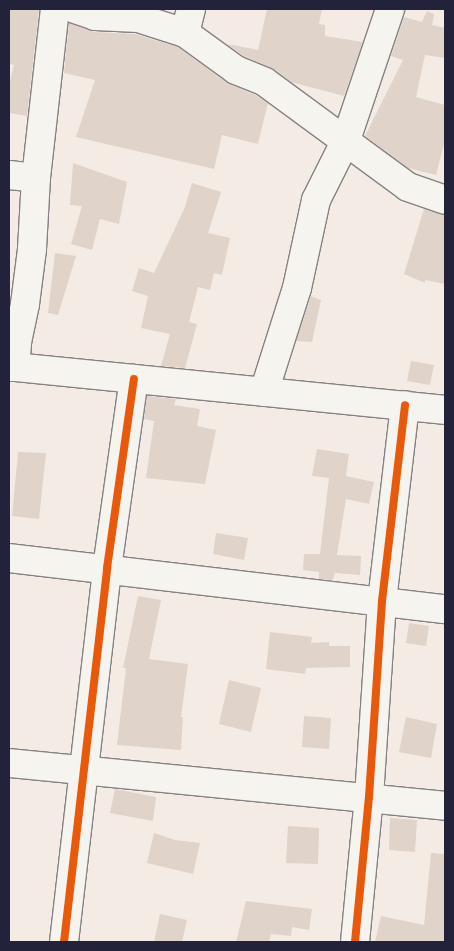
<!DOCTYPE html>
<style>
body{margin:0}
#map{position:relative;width:454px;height:951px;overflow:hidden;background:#f4ece4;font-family:Sriracha,sans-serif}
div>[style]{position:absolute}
.building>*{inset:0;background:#dfd3ca}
.roads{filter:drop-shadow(1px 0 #858183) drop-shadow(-1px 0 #858183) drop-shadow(0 1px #858183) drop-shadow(0 -1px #858183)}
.street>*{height:28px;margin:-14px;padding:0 14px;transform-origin:14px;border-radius:14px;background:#f6f4ef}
.cycleway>*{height:8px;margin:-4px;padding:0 4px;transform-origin:4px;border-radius:4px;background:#e8590c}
span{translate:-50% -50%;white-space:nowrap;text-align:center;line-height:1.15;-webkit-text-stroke:4px #fbf7ec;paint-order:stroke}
.frame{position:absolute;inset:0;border:10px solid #22223b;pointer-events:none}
</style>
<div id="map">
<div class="building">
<i style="clip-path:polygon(9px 9px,39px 9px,27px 116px,9px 113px,9px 84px,14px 65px,9px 64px)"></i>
<i style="clip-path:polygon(267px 9px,322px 9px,319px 24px,325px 25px,325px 36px,363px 42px,344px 96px,291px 82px,274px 69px,244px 56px,227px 44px,258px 50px)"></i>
<i style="clip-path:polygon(427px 11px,434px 14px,432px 25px,445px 28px,445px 58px,425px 55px,416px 97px,445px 105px,445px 140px,436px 175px,408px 168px,365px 136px,403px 60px,391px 56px,404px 17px,422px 22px)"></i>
<i style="clip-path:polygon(69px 23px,94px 32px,135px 34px,178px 47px,227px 83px,257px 96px,268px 103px,258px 144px,222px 135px,214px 169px,76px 137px,95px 80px,64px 73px)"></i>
<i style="clip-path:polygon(73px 163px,127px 182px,119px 224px,100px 219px,92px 250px,71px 244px,82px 206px,70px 205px)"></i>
<i style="clip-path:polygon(192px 183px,221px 192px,208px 233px,230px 238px,222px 275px,214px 273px,210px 290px,198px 287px,189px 322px,197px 324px,185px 368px,161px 366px,170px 334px,141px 328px,148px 296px,132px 291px,139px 268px,154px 273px,185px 207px)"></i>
<i style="clip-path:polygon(424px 209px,445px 215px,445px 284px,425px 280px,425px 283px,404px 274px)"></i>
<i style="clip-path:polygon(55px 253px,76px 256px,58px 315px,48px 313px)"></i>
<i style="clip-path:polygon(311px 296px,321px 300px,312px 342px,296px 341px)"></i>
<i style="clip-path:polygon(411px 361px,434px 365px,430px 385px,407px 381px)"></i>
<i style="clip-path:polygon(147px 396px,176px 399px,174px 405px,200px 409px,197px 426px,216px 430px,205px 484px,146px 478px,154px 421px,144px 419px)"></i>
<i style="clip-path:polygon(317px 449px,349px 454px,346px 476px,374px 482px,369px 504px,346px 499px,337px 555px,361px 556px,360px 575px,335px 573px,333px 580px,319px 579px,319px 572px,303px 570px,304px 554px,320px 554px,329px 478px,312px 476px)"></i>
<i style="clip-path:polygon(18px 452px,46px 453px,39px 519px,12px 516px)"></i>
<i style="clip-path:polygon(216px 533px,248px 538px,244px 560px,213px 554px)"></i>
<i style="clip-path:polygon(138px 596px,161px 600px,149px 659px,188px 664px,181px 717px,183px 717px,181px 750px,117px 745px,126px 668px,123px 668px)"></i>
<i style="clip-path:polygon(409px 623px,429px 626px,426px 646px,406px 643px)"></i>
<i style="clip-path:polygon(270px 632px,312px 637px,311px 643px,329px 642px,329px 646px,350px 646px,350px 667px,306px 668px,305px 674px,266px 669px)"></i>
<i style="clip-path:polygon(229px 680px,261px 688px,251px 732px,219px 724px)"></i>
<i style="clip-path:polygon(304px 716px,331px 718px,329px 749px,302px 747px)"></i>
<i style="clip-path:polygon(406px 717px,437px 724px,431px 758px,399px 752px)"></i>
<i style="clip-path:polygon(115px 789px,156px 797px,153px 821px,110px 813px)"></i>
<i style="clip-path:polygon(390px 818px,417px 820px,415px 852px,389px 850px)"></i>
<i style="clip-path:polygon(288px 826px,319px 828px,318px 864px,286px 863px)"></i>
<i style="clip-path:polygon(154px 833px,175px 840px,200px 843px,193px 874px,147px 863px)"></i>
<i style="clip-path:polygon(431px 853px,445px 854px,445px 942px,375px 942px,381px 916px,424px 925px)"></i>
<i style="clip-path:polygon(246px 901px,312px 909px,309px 930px,292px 927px,291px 936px,271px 934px,269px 942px,236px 942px)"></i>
<i style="clip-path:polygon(160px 914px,187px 920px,182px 942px,154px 942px)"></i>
</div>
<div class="roads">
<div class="street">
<i style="left:75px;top:9px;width:21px;rotate:19deg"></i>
<i style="left:95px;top:16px;width:43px;rotate:2.7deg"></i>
<i style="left:138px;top:18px;width:49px;rotate:17.7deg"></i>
<i style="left:185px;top:33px;width:25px;rotate:-76deg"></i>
<i style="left:185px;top:33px;width:63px;rotate:36deg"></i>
<i style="left:236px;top:70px;width:31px;rotate:22deg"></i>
<i style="left:265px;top:82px;width:177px;rotate:36.3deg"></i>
<i style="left:408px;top:187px;width:39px;rotate:19deg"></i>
<i style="left:9px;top:175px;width:27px;rotate:6deg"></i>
<i style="left:9px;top:367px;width:6px"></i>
<i style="left:15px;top:367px;width:25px;rotate:-85deg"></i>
<i style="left:17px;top:342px;width:39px;rotate:-78deg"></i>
<i style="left:25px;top:304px;width:55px;rotate:-82.7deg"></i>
<i style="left:32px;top:249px;width:71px;rotate:-86.8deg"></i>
<i style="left:36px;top:178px;width:170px;rotate:-83.6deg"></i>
<i style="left:15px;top:367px;width:432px;rotate:5.7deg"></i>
<i style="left:264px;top:392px;width:109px;rotate:-72.4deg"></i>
<i style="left:297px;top:288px;width:90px;rotate:-77.8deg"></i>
<i style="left:316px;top:200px;width:67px;rotate:-63.4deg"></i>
<i style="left:346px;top:140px;width:138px;rotate:-71.4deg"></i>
<i style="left:9px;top:558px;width:439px;rotate:6.7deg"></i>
<i style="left:9px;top:763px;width:438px;rotate:5.6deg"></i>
<i style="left:64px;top:942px;width:376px;rotate:-83.4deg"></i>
<i style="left:107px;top:568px;width:191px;rotate:-81.9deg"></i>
<i style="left:355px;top:942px;width:146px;rotate:-84.5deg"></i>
<i style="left:369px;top:797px;width:196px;rotate:-86.2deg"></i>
<i style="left:382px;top:601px;width:197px;rotate:-83.3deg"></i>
</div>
</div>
<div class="cycleway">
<i style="left:64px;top:942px;width:376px;rotate:-83.4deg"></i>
<i style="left:107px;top:568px;width:191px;rotate:-81.9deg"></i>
<i style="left:355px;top:942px;width:146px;rotate:-84.5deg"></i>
<i style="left:369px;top:797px;width:196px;rotate:-86.2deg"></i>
<i style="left:382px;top:601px;width:197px;rotate:-83.3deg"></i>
</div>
<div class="frame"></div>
</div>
